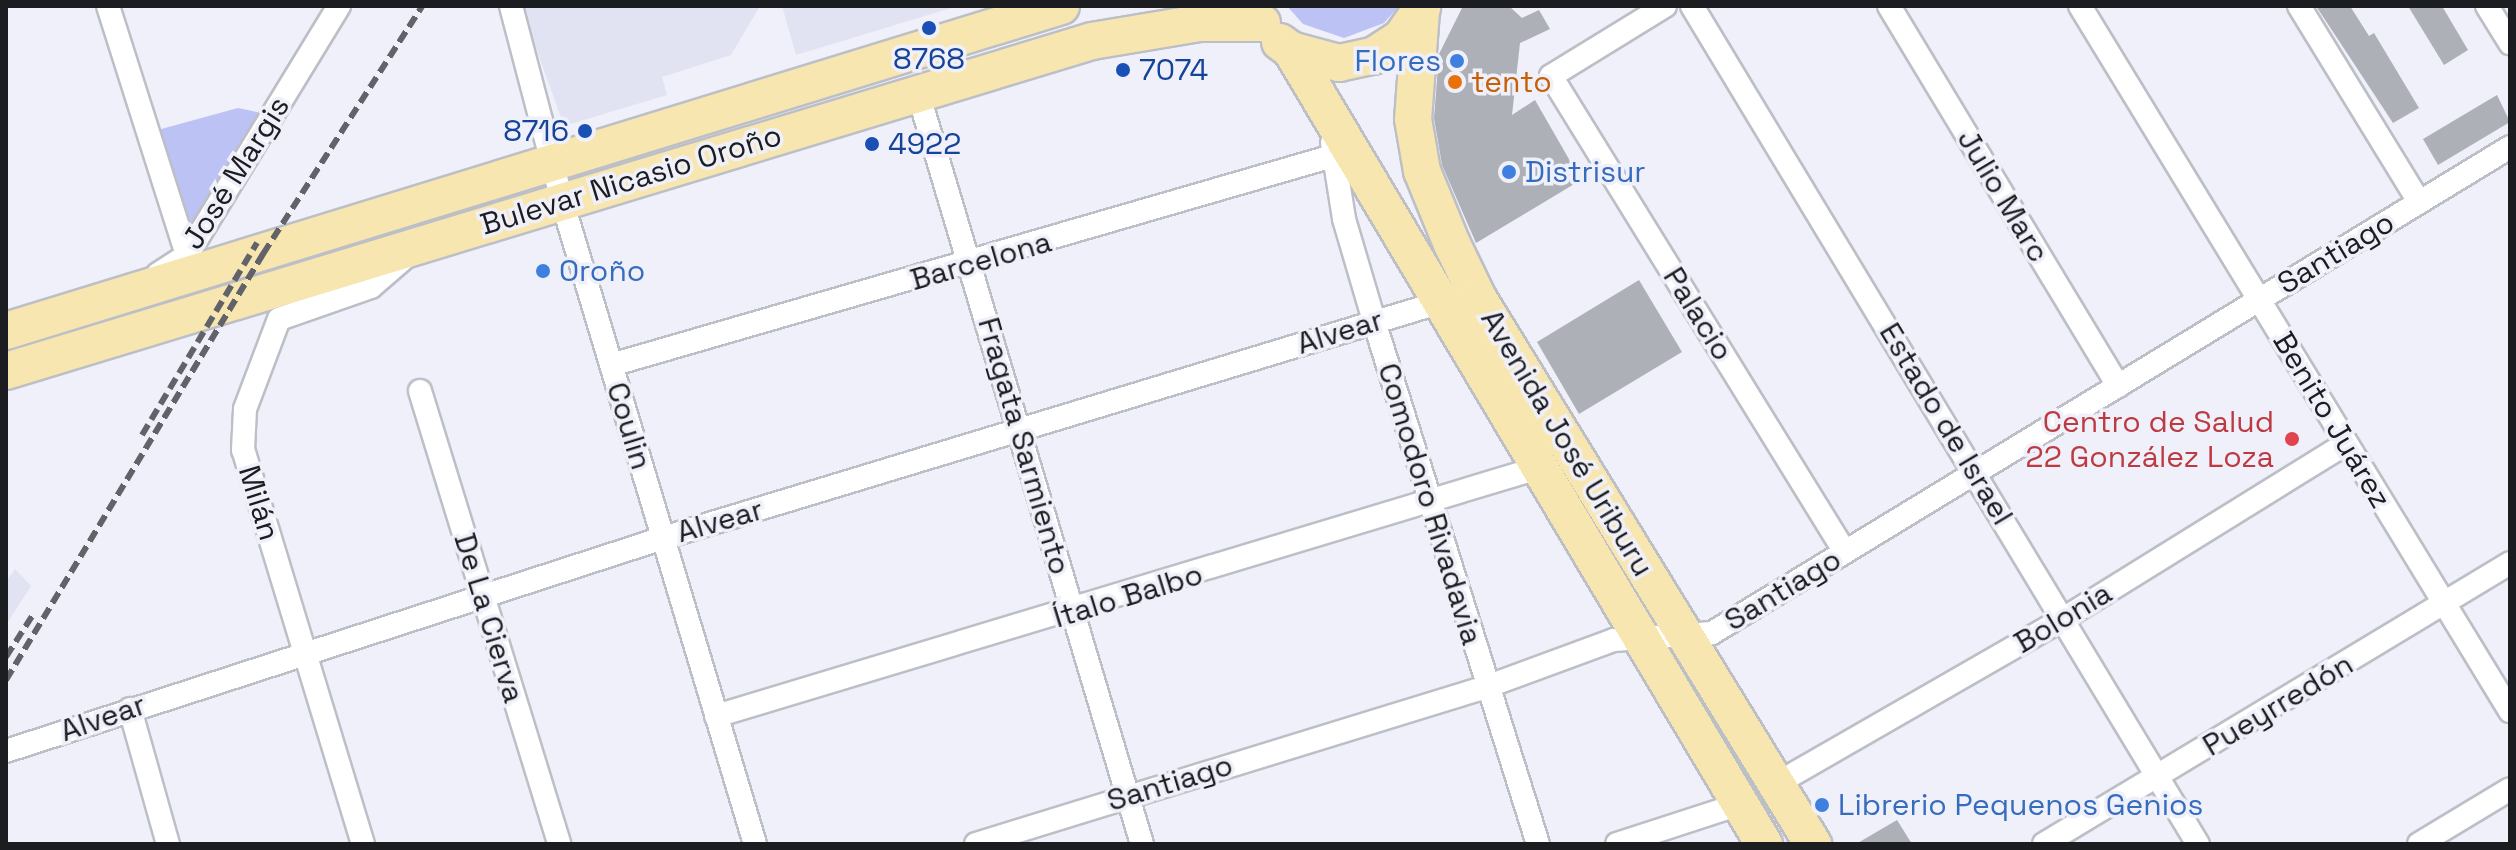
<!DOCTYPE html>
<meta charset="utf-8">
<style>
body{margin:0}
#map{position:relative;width:2516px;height:850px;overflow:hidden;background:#eff0f9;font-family:"Space Grotesk",sans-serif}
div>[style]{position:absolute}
.built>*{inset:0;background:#e1e3f3}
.green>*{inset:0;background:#bdc2f5}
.building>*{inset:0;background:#aeb0b8}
.roads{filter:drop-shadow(2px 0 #bdbfc7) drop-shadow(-2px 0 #bdbfc7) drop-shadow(0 2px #bdbfc7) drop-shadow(0 -2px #bdbfc7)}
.minor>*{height:22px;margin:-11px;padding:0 11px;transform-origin:11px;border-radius:11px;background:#fff}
.primary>*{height:36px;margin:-18px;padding:0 18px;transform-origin:18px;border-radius:18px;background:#f8e6b1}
.rail>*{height:6px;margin-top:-3px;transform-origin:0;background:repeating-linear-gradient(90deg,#626368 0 12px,transparent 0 18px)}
.dots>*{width:22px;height:22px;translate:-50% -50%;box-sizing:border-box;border:4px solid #eff0f9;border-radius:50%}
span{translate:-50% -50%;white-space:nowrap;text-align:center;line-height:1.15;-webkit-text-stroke:7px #eff0f9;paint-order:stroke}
.transit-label{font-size:30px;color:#164399}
.left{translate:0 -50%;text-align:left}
.right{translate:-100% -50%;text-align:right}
.shop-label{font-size:30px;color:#366cbe}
.food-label{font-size:30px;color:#c56008}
.street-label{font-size:30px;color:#1c1d20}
.health-label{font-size:30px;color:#be3a42}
.frame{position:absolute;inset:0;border:8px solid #1c1d20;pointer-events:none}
</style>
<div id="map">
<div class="built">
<i style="clip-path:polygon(521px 6px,760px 6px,731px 55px,662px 77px,667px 95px,564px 126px)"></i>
<i style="clip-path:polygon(782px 6px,958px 6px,796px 55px)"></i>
<i style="clip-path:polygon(15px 569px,31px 586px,6px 625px,6px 582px)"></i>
</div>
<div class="green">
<i style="clip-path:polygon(1287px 6px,1399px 6px,1384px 23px,1344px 38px,1303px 24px)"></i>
<i style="clip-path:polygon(238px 108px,266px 114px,199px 225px,182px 218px,154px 131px)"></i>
</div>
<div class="building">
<i style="clip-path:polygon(1463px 6px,1509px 6px,1522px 18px,1539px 10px,1550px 29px,1520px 43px,1512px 115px,1535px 100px,1581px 180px,1476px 243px,1442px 165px,1434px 118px,1439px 54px)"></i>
<i style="clip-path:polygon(2316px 6px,2350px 6px,2369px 36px,2374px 33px,2419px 108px,2393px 123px)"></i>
<i style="clip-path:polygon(2408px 6px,2442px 6px,2468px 50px,2444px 65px)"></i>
<i style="clip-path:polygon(2497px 95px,2510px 122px,2438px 165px,2423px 139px)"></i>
<i style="clip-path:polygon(1639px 280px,1682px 352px,1579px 414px,1537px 342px)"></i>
<i style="clip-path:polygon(1897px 820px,1912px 844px,1856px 844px)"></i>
</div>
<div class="roads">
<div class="minor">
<i style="left:108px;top:6px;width:261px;rotate:72.4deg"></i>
<i style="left:511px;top:6px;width:202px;rotate:75.3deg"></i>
<i style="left:562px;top:201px;width:671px;rotate:73.29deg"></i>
<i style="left:1665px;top:6px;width:134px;rotate:148.4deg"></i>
<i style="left:1551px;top:76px;width:559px;rotate:58.3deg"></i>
<i style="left:1692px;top:6px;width:979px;rotate:58.88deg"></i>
<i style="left:1889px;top:6px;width:444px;rotate:58.9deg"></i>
<i style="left:2080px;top:6px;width:826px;rotate:58.62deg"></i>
<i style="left:2299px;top:6px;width:230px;rotate:58.5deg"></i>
<i style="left:2487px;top:6px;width:44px;rotate:58.1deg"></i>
<i style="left:918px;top:93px;width:784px;rotate:73.39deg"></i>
<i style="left:1332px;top:143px;width:77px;rotate:81deg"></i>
<i style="left:1344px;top:219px;width:106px;rotate:73.6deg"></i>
<i style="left:1374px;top:321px;width:548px;rotate:72.59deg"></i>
<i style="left:158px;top:274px;width:35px;rotate:-33deg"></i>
<i style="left:187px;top:255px;width:292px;rotate:-58.6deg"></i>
<i style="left:611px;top:365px;width:769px;rotate:-16.15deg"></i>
<i style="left:420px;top:391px;width:474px;rotate:72.9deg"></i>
<i style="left:130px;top:709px;width:140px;rotate:74.3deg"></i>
<i style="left:716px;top:716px;width:859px;rotate:-16.79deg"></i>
<i style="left:6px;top:751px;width:691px;rotate:-17.96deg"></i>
<i style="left:663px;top:538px;width:810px;rotate:-16.87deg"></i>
<i style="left:1776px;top:784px;width:331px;rotate:-29.9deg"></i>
<i style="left:2063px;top:619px;width:332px;rotate:-31.8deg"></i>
<i style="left:363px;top:844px;width:412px;rotate:-106.9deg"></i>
<i style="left:243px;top:450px;width:41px;rotate:-87.2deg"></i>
<i style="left:245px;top:409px;width:96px;rotate:-69.3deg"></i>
<i style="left:279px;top:319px;width:97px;rotate:-19.2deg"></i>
<i style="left:371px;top:287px;width:49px;rotate:-40.9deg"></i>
<i style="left:976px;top:844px;width:534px;rotate:-17.11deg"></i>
<i style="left:1486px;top:687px;width:136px;rotate:-20.2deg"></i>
<i style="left:1614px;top:640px;width:98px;rotate:-4.1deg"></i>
<i style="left:1712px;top:633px;width:934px;rotate:-31.34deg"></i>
<i style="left:1617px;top:844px;width:129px;rotate:-18deg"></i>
<i style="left:2044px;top:844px;width:544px;rotate:-31.09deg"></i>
<i style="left:2419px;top:844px;width:106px;rotate:-31.1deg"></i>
</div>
<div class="primary">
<i style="left:1421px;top:11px;width:108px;rotate:94.2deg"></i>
<i style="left:1413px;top:119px;width:53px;rotate:80.2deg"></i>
<i style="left:1422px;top:171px;width:79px;rotate:67.7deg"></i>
<i style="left:1452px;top:244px;width:60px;rotate:64.3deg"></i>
<i style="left:1478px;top:298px;width:641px;rotate:58.47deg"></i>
<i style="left:1280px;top:42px;width:14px;rotate:36deg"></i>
<i style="left:1291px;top:50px;width:50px;rotate:15.2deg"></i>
<i style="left:1339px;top:63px;width:35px;rotate:-12deg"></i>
<i style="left:1373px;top:56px;width:33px;rotate:-33deg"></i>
<i style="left:1401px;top:38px;width:37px;rotate:-55deg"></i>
<i style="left:1291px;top:50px;width:924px;rotate:59.22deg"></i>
<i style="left:6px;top:331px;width:1104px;rotate:-17.12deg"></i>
<i style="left:6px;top:371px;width:1135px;rotate:-16.9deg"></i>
<i style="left:1092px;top:41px;width:109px;rotate:-9.5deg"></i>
<i style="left:1200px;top:23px;width:62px"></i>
</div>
</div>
<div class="rail">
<i style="left:142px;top:435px;width:224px;rotate:-59.1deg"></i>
<i style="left:6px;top:657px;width:52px;rotate:-57.5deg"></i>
<i style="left:6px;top:680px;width:498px;rotate:-58.9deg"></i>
<i style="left:263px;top:254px;width:295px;rotate:-57.3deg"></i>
</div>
<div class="dots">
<i style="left:929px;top:28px;background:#1a4fb4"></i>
<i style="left:1457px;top:61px;background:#3f7fe0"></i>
<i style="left:1123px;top:70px;background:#1a4fb4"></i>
<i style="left:1455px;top:82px;background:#e8710a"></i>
<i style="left:585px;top:131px;background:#1a4fb4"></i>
<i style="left:872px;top:144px;background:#1a4fb4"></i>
<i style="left:1509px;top:172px;background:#3f7fe0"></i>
<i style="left:543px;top:271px;background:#3f7fe0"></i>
<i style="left:2292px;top:439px;background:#e0444e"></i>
<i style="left:1822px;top:805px;background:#3f7fe0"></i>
</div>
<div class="transit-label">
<span style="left:929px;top:59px">8768</span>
<span class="left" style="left:1139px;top:70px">7074</span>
<span class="right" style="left:569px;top:131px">8716</span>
<span class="left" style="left:888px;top:144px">4922</span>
</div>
<div class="shop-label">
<span class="right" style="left:1441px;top:61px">Flores</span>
<span class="left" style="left:1525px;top:172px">Distrisur</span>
<span class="left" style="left:559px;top:271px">Oroño</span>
<span class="left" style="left:1838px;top:805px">Librerio Pequenos Genios</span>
</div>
<div class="food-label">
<span class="left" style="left:1471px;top:82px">tento</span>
</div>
<div class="street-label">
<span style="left:236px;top:173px;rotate:-58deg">José Margis</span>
<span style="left:631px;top:180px;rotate:-17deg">Bulevar Nicasio Oroño</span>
<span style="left:2003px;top:196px;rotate:59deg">Julio Marc</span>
<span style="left:2336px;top:253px;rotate:-31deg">Santiago</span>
<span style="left:981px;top:261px;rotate:-16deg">Barcelona</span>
<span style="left:1698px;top:314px;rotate:58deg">Palacio</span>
<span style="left:1340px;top:332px;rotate:-17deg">Alvear</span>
<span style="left:2332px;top:420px;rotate:59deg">Benito Juárez</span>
<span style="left:1946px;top:424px;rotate:59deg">Estado de Israel</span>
<span style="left:629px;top:426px;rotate:73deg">Coulin</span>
<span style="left:1567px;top:443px;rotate:59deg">Avenida José Uriburu</span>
<span style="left:1024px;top:446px;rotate:74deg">Fragata Sarmiento</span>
<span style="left:259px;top:503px;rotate:73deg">Milán</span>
<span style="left:1430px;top:504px;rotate:73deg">Comodoro Rivadavia</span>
<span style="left:720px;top:521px;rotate:-16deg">Alvear</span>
<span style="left:1783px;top:590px;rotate:-31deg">Santiago</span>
<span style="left:1128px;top:596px;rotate:-17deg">Ítalo Balbo</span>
<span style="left:489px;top:618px;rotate:73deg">De La Cierva</span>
<span style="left:2063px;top:618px;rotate:-31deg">Bolonia</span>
<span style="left:2278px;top:705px;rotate:-31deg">Pueyrredón</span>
<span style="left:103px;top:718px;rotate:-19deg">Alvear</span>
<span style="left:1170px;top:783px;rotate:-17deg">Santiago</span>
</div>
<div class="health-label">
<span class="right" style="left:2274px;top:439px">Centro de Salud<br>22 González Loza</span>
</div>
<div class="frame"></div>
</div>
